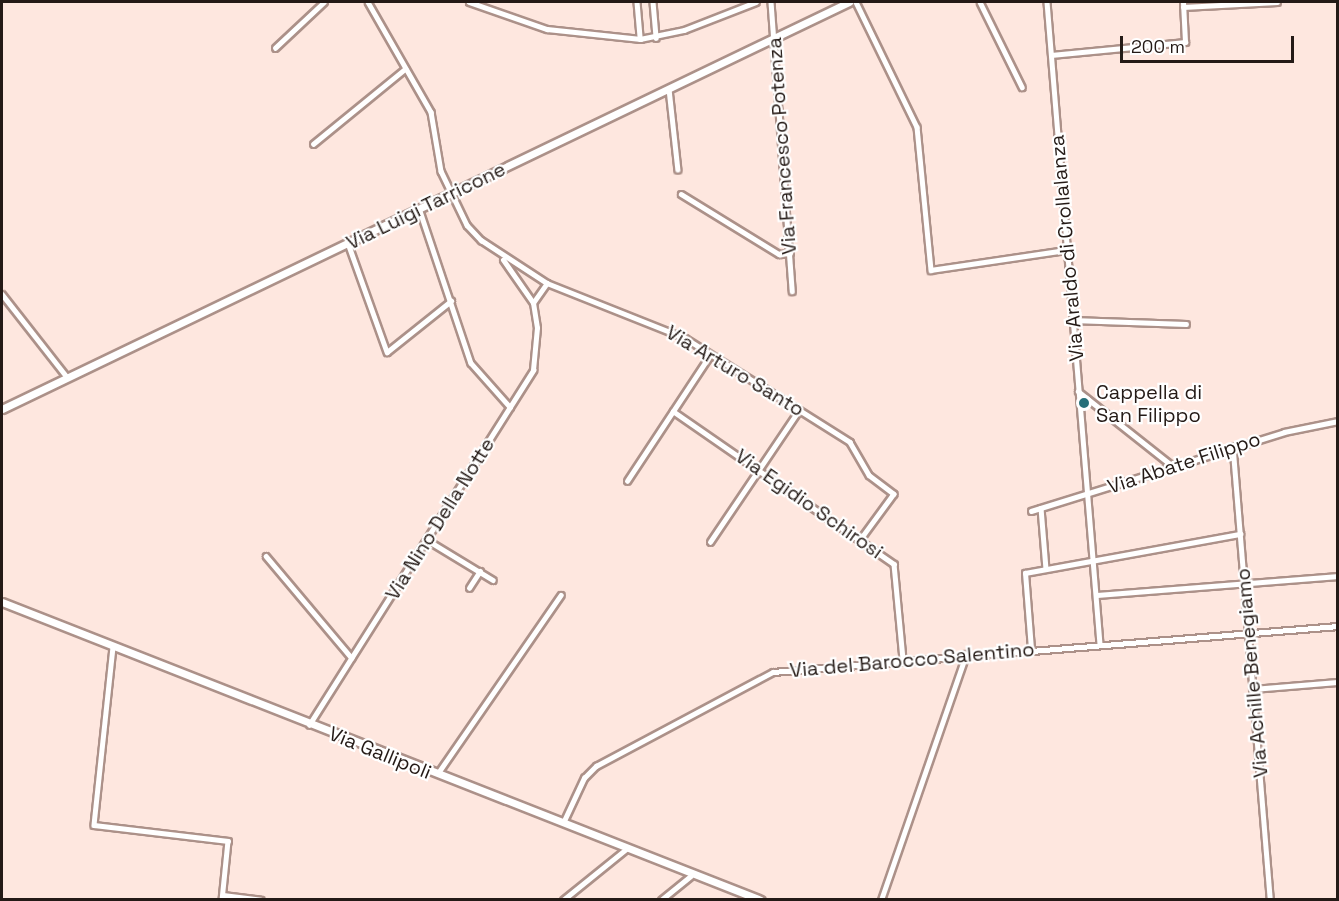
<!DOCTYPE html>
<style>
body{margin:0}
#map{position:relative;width:1339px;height:901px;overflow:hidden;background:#fee7df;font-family:"Space Grotesk",sans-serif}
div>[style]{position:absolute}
.roads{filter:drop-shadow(2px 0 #ac9189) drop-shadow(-2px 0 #ac9189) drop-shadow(0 2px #ac9189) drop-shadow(0 -2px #ac9189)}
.minor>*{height:4.5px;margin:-2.25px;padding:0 2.25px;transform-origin:2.25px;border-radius:2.25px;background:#fff}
.secondary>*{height:7px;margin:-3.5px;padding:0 3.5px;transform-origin:3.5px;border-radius:3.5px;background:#fff}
.dots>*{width:16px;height:16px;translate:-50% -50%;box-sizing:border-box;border:3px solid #fff;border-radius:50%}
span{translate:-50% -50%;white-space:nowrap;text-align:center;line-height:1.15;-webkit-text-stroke:4.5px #fff;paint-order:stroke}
.street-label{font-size:20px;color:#241a16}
.poi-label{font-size:20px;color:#241a16}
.left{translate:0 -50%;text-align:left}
.frame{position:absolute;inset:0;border:3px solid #241a16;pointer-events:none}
.scale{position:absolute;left:1120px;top:36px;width:174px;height:27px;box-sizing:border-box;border:3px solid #241a16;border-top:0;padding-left:8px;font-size:18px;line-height:21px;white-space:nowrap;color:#241a16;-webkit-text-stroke:4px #fff;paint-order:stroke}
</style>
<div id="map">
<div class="roads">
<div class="minor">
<i style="left:368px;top:2px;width:127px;rotate:60.2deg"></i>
<i style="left:431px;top:112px;width:60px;rotate:80.4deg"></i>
<i style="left:441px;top:171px;width:60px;rotate:64.3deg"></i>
<i style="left:467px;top:225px;width:21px;rotate:47deg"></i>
<i style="left:481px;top:240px;width:79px;rotate:33.1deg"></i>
<i style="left:547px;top:283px;width:149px;rotate:21.7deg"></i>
<i style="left:685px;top:338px;width:195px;rotate:32.2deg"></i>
<i style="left:850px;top:442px;width:38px;rotate:60deg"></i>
<i style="left:869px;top:475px;width:31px;rotate:37deg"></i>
<i style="left:894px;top:494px;width:56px;rotate:126.3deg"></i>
<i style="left:469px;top:2px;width:83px;rotate:19.1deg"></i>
<i style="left:547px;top:29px;width:94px;rotate:6.1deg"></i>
<i style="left:640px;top:39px;width:45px;rotate:-11.6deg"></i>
<i style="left:684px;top:30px;width:77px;rotate:-21.3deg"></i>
<i style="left:637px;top:2px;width:37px;rotate:85deg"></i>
<i style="left:653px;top:2px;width:36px;rotate:85deg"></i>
<i style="left:771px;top:2px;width:290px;rotate:85.8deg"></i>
<i style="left:856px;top:2px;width:139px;rotate:64deg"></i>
<i style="left:917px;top:127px;width:144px;rotate:84.4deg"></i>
<i style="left:931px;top:270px;width:137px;rotate:-8.4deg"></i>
<i style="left:980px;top:2px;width:95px;rotate:63.7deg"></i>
<i style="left:1047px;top:2px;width:644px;rotate:85.28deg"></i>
<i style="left:1183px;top:7px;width:94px;rotate:-3deg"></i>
<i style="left:275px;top:48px;width:67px;rotate:-43.2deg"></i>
<i style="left:1051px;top:55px;width:135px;rotate:-5.5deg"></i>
<i style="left:1185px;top:42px;width:40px;rotate:-92.9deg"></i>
<i style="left:669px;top:89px;width:81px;rotate:83.7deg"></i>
<i style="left:313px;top:144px;width:119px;rotate:-39.2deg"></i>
<i style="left:681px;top:194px;width:115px;rotate:31.5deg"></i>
<i style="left:779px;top:254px;width:11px;rotate:-5deg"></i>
<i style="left:419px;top:208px;width:163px;rotate:71.5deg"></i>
<i style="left:471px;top:363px;width:59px;rotate:48.4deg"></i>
<i style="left:348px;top:243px;width:116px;rotate:70.3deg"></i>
<i style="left:387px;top:352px;width:82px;rotate:-38.6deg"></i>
<i style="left:2px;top:294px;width:105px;rotate:51.9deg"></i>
<i style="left:533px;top:303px;width:24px;rotate:-55deg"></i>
<i style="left:1072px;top:320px;width:114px;rotate:2deg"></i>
<i style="left:1078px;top:391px;width:122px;rotate:38.4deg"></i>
<i style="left:673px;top:411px;width:269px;rotate:34.7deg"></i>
<i style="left:894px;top:564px;width:96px;rotate:84.6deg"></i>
<i style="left:1233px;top:446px;width:456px;rotate:85.3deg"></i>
<i style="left:627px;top:481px;width:151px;rotate:-56.6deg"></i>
<i style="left:1041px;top:508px;width:61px;rotate:85.3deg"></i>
<i style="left:1031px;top:511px;width:265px;rotate:-17.3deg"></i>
<i style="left:1284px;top:432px;width:55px;rotate:-11.5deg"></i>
<i style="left:427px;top:540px;width:77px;rotate:31.2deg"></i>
<i style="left:710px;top:542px;width:159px;rotate:-56deg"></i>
<i style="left:266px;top:556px;width:133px;rotate:49.9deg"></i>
<i style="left:469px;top:588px;width:20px;rotate:-57deg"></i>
<i style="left:1097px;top:595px;width:242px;rotate:-4.5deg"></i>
<i style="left:113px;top:647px;width:179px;rotate:96.1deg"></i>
<i style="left:94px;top:825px;width:135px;rotate:6.8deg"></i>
<i style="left:228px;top:841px;width:59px;rotate:95.8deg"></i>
<i style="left:1031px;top:649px;width:76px;rotate:-94.5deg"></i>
<i style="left:1025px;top:573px;width:219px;rotate:-10.3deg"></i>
<i style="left:1252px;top:689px;width:86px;rotate:-4.7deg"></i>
<i style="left:309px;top:725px;width:420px;rotate:-57.7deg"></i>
<i style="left:533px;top:370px;width:42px;rotate:-84.6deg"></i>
<i style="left:537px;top:328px;width:25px;rotate:-99deg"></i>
<i style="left:533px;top:303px;width:52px;rotate:-124.9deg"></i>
<i style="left:438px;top:773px;width:216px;rotate:-55.4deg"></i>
<i style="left:563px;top:823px;width:50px;rotate:-65deg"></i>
<i style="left:584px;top:778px;width:17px;rotate:-45deg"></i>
<i style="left:596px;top:766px;width:200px;rotate:-28deg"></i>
<i style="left:773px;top:672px;width:567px;rotate:-4.65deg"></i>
<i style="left:223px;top:895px;width:38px;rotate:7deg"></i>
<i style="left:563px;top:900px;width:80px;rotate:-38.9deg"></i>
<i style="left:661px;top:900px;width:38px;rotate:-39deg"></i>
<i style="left:881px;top:900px;width:260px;rotate:-70.9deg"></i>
</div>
<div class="secondary">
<i style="left:2px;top:409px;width:940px;rotate:-25.67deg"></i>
<i style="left:2px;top:602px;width:815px;rotate:21.44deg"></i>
</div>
</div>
<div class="dots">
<i style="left:1084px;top:403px;background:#266f79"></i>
</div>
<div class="street-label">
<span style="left:782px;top:146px;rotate:-94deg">Via Francesco Potenza</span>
<span style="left:426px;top:206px;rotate:-26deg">Via Luigi Tarricone</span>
<span style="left:1067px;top:248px;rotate:-95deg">Via Araldo di Crollalanza</span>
<span style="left:735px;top:371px;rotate:31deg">Via Arturo Santo</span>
<span style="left:1184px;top:463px;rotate:-18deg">Via Abate Filippo</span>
<span style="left:809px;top:504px;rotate:35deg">Via Egidio Schirosi</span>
<span style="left:440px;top:519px;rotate:-58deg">Via Nino Della Notte</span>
<span style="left:912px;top:660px;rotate:-5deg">Via del Barocco Salentino</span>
<span style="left:1252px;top:673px;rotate:-95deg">Via Achille Benegiamo</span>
<span style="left:380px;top:753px;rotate:22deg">Via Gallipoli</span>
</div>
<div class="poi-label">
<span class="left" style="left:1096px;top:404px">Cappella di<br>San Filippo</span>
</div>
<div class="frame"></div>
<div class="scale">200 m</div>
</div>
